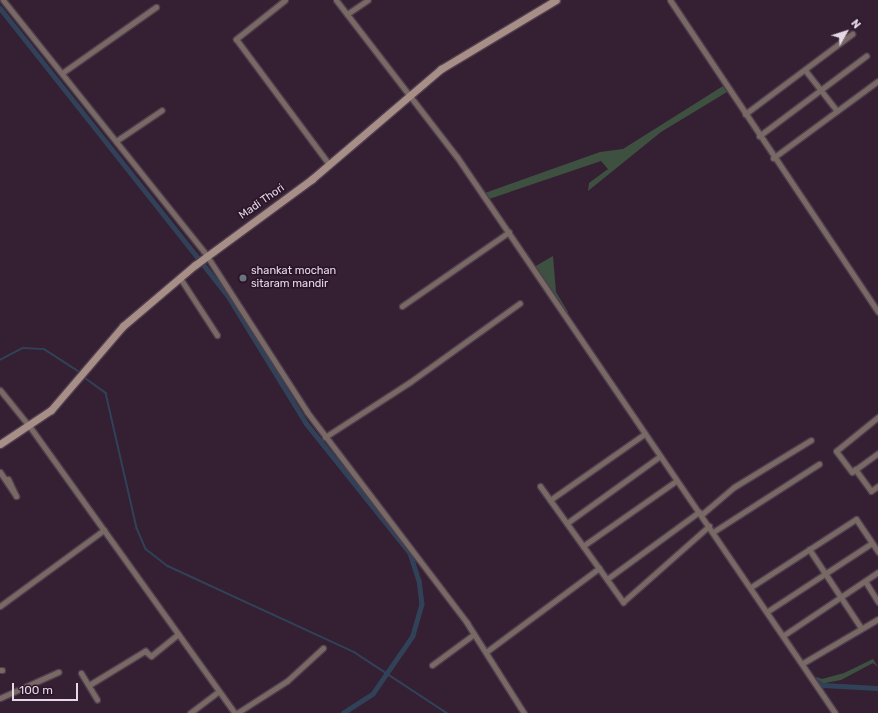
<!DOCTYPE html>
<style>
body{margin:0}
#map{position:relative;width:878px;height:713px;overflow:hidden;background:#341f33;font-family:Rubik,sans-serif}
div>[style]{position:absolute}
.green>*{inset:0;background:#3e5141}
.stream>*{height:1.5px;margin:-0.75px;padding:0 0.75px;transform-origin:0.75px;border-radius:0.75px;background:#314258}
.canal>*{height:4.5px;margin:-2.25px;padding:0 2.25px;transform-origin:2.25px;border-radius:2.25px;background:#314258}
.roads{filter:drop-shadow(1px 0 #503d4f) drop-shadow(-1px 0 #503d4f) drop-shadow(0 1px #503d4f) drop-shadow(0 -1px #503d4f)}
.minor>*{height:5px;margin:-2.5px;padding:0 2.5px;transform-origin:2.5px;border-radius:2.5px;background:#796964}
.secondary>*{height:7px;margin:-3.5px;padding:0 3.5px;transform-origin:3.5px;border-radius:3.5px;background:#a78e86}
.dots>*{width:11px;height:11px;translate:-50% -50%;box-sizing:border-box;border:2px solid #2a1529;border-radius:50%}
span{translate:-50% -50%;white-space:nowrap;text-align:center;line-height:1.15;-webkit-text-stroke:3.5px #2a1529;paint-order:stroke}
.street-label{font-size:11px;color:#e6d8e5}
.poi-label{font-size:11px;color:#e6d8e5}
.left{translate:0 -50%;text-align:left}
.north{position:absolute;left:826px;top:12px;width:40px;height:40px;-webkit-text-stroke:3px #2a1529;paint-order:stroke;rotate:51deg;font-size:11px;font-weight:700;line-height:16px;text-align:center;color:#e6d8e5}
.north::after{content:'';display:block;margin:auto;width:14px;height:18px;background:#e6d8e5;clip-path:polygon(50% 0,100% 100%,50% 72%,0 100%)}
.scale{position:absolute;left:12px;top:683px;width:66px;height:18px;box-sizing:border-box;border:2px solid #e6d8e5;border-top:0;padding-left:5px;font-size:12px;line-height:14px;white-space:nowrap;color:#e6d8e5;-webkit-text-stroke:3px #2a1529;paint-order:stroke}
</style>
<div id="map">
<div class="green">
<i style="clip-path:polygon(723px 86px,727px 92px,661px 132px,588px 191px,589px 183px,608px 169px,601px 161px,489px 199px,485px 193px,600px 152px,623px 149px)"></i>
<i style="clip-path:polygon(553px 256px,556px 292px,568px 312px,566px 314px,534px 267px)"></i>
<i style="clip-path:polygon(873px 659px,878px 667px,873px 663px,841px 680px,820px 684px,816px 677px,822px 679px,844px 673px)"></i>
</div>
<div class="stream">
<i style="left:0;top:360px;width:26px;rotate:-28deg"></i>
<i style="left:23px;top:348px;width:21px;rotate:3deg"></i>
<i style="left:44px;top:349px;width:40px;rotate:32.9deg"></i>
<i style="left:84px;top:377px;width:27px;rotate:36deg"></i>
<i style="left:106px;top:393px;width:139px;rotate:77.1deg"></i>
<i style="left:137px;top:528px;width:23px;rotate:67deg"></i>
<i style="left:146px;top:549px;width:28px;rotate:38deg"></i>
<i style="left:168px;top:566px;width:205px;rotate:24.8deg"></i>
<i style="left:354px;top:652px;width:111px;rotate:33.3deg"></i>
</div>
<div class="canal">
<i style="left:0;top:8px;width:365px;rotate:51.6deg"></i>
<i style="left:227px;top:294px;width:151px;rotate:58.5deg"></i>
<i style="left:306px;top:423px;width:166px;rotate:51.3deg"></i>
<i style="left:410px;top:553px;width:28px;rotate:72deg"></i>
<i style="left:419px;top:580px;width:24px;rotate:83deg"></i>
<i style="left:422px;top:604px;width:33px;rotate:106deg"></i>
<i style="left:413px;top:636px;width:70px;rotate:124.6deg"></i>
<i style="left:373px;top:694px;width:35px;rotate:147deg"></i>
<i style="left:816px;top:680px;width:9px;rotate:36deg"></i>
<i style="left:823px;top:685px;width:55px;rotate:3.1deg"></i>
</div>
<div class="roads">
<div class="minor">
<i style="left:3px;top:0;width:327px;rotate:51.4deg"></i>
<i style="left:207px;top:256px;width:185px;rotate:57.3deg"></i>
<i style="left:307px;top:412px;width:265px;rotate:52.8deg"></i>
<i style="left:467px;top:623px;width:107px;rotate:57.7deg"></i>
<i style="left:285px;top:0;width:63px;rotate:141.5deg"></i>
<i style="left:236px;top:39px;width:156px;rotate:53.4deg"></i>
<i style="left:336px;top:0;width:198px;rotate:52.4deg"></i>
<i style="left:457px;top:157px;width:672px;rotate:55.79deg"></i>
<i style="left:670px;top:0;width:375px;rotate:56.3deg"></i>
<i style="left:347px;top:14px;width:25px;rotate:-34deg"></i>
<i style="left:805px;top:70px;width:52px;rotate:52deg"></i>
<i style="left:62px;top:73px;width:115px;rotate:-35.1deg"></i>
<i style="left:745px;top:114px;width:134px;rotate:-36.8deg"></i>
<i style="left:759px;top:136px;width:134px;rotate:-36.8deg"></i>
<i style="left:116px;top:141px;width:55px;rotate:-34deg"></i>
<i style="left:773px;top:158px;width:130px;rotate:-36.3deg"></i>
<i style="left:180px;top:278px;width:68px;rotate:57deg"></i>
<i style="left:402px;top:306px;width:130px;rotate:-34.7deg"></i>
<i style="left:0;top:390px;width:48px;rotate:51deg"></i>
<i style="left:30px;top:427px;width:352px;rotate:54.4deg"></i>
<i style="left:878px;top:417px;width:54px;rotate:141deg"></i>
<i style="left:836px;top:451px;width:26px;rotate:53deg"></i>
<i style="left:852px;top:472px;width:32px;rotate:-36deg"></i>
<i style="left:325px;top:437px;width:101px;rotate:-32.9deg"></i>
<i style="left:410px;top:382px;width:135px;rotate:-35.7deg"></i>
<i style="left:855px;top:469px;width:27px;rotate:54deg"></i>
<i style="left:871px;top:491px;width:9px;rotate:-36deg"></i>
<i style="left:0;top:472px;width:29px;rotate:56deg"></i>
<i style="left:16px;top:496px;width:19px;rotate:-115deg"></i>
<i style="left:540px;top:486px;width:143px;rotate:54.4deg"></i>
<i style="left:623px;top:602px;width:115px;rotate:-41.5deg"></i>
<i style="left:550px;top:500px;width:113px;rotate:-35deg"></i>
<i style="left:701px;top:515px;width:43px;rotate:-40.3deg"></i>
<i style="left:734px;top:487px;width:90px;rotate:-31.4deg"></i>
<i style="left:567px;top:523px;width:113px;rotate:-35.7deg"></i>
<i style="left:713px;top:532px;width:126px;rotate:-32.7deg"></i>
<i style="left:583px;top:546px;width:113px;rotate:-35deg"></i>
<i style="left:809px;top:549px;width:95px;rotate:56.6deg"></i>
<i style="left:607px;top:579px;width:114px;rotate:-36.1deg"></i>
<i style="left:865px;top:581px;width:25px;rotate:58deg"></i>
<i style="left:751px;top:587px;width:125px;rotate:-32.9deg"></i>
<i style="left:856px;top:519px;width:40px;rotate:56deg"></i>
<i style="left:0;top:606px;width:129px;rotate:-36.2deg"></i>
<i style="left:768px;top:611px;width:124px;rotate:-33.2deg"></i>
<i style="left:784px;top:635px;width:113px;rotate:-33.8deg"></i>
<i style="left:486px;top:652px;width:141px;rotate:-36.6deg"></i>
<i style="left:803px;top:663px;width:87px;rotate:-30.4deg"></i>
<i style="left:432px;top:665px;width:52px;rotate:-36.4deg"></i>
<i style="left:0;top:670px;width:2px"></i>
<i style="left:81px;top:673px;width:31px;rotate:59deg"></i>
<i style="left:89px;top:685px;width:66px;rotate:-31.3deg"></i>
<i style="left:145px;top:651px;width:8px;rotate:40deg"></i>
<i style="left:151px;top:656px;width:35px;rotate:-39deg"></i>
<i style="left:0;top:698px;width:64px;rotate:-24.1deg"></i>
<i style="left:190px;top:713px;width:36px;rotate:-37deg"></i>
<i style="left:237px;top:713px;width:59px;rotate:-32.6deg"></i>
<i style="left:287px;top:681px;width:49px;rotate:-42.5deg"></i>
</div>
<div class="secondary">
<i style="left:0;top:444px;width:61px;rotate:-33.7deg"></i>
<i style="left:51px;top:410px;width:111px;rotate:-49.4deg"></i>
<i style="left:123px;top:326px;width:94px;rotate:-40.3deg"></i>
<i style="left:195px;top:265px;width:145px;rotate:-36.3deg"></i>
<i style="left:312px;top:179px;width:170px;rotate:-40.5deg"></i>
<i style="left:441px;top:69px;width:134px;rotate:-31deg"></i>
</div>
</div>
<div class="dots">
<i style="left:243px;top:278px;background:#6b7280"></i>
</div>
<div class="street-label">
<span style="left:262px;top:202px;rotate:-35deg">Madi Thori</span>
</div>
<div class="poi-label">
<span class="left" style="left:251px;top:278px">shankat mochan<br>sitaram mandir</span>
</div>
<div class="north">N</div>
<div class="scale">100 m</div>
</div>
